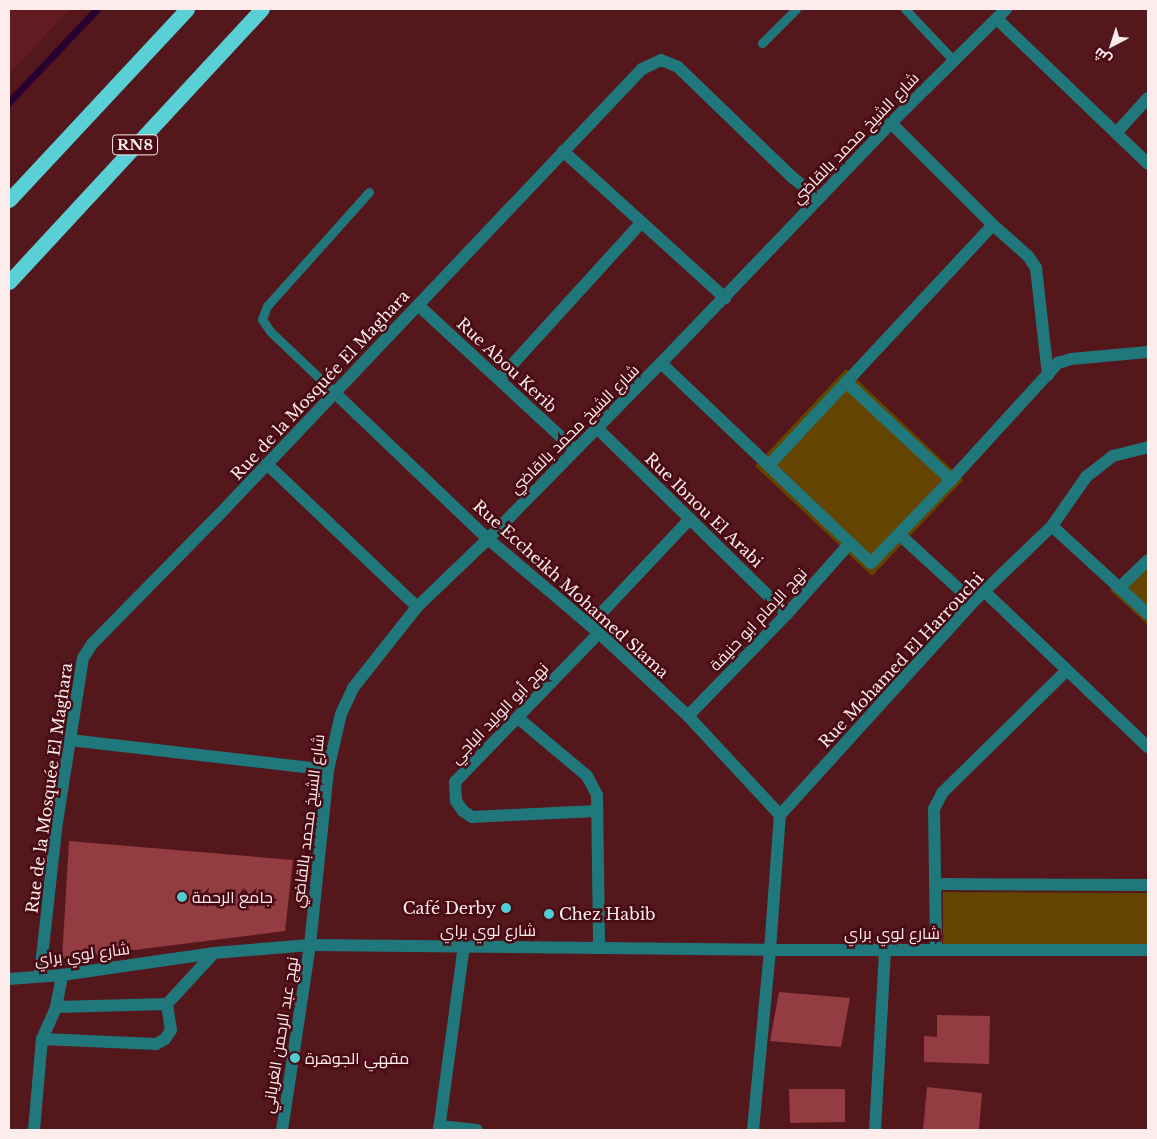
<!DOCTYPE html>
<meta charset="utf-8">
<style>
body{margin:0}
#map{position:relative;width:1157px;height:1139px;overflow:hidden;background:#54171c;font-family:"Libre Baskerville",Cairo,serif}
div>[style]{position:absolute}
.built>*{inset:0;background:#621c22}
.green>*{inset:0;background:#634401}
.stream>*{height:7px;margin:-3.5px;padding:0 3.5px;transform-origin:3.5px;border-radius:3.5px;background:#280131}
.building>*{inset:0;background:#933c41}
.service>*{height:9px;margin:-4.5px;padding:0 4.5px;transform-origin:4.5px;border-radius:4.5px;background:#20787c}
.minor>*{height:12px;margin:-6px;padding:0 6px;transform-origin:6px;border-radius:6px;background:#20787c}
.tertiary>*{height:12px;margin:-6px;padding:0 6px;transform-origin:6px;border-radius:6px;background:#20787c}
.motorway>*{height:15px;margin:-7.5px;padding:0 7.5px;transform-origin:7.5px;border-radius:7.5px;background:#58d0d6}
.dots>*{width:14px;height:14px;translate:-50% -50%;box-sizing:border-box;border:2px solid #480b13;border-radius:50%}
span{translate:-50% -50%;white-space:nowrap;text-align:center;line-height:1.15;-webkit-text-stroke:5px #480b13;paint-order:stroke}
.shield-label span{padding:1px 4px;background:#480b13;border:1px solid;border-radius:4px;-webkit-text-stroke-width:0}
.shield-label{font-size:15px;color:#fdecec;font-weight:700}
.street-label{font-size:16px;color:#fdecec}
.poi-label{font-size:16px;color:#fdecec}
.left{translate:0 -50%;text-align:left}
.right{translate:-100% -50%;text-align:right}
.frame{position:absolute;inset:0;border:10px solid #fdecec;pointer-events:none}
.north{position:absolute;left:1087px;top:20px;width:50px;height:50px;-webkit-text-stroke:4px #480b13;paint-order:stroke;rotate:220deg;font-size:14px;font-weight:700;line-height:20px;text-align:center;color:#fdecec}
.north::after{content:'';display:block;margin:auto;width:18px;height:22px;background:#fdecec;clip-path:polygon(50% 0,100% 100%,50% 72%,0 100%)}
</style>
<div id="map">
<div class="built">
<i style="clip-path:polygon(9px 9px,70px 9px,9px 74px)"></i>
</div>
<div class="green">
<i style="clip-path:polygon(846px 369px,963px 480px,872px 576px,755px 466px)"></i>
<i style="clip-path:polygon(1148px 553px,1148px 625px,1110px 590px)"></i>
<i style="clip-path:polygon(943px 892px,1148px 893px,1148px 948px,943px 947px)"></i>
</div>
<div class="stream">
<i style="left:9px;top:102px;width:128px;rotate:-46.6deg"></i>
</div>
<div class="building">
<i style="clip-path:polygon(69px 841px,293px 860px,285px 931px,62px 959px)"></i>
<i style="clip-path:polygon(779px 992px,850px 998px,841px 1047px,770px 1041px)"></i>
<i style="clip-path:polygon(937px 1015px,990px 1016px,989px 1064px,924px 1062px,924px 1036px,937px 1037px)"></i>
<i style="clip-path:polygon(927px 1087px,982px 1093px,979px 1130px,923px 1130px)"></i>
<i style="clip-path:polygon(789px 1089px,845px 1089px,845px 1122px,790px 1123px)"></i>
</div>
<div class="service">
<i style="left:905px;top:9px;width:71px;rotate:46.7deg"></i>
<i style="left:762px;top:43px;width:48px;rotate:-45deg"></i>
<i style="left:335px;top:393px;width:90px;rotate:-136.4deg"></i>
<i style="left:270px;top:331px;width:14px;rotate:-124deg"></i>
<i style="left:262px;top:319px;width:14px;rotate:-69deg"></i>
<i style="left:267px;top:306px;width:153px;rotate:-48.2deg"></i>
</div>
<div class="minor">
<i style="left:997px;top:19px;width:209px;rotate:43.8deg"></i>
<i style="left:891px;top:123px;width:144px;rotate:45deg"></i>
<i style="left:993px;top:225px;width:47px;rotate:41.5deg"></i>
<i style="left:1028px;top:256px;width:14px;rotate:56deg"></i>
<i style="left:1036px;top:268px;width:108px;rotate:83.6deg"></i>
<i style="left:1116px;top:133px;width:47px;rotate:-47.6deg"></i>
<i style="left:563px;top:151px;width:219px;rotate:42.2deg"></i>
<i style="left:418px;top:305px;width:214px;rotate:42.7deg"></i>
<i style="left:661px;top:363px;width:290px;rotate:43.6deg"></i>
<i style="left:871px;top:563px;width:115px;rotate:-46.1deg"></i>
<i style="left:951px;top:480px;width:159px;rotate:-47.6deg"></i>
<i style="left:1058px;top:363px;width:14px;rotate:-17deg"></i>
<i style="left:1071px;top:359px;width:77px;rotate:-5.2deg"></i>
<i style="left:499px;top:379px;width:211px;rotate:-47.7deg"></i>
<i style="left:846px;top:382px;width:144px;rotate:43deg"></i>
<i style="left:335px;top:393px;width:211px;rotate:43.7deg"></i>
<i style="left:488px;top:539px;width:145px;rotate:40.3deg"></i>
<i style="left:599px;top:633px;width:122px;rotate:43deg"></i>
<i style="left:688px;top:716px;width:135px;rotate:47.1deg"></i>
<i style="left:597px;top:428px;width:266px;rotate:44.4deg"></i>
<i style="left:267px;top:464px;width:207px;rotate:43.6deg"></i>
<i style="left:769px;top:465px;width:328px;rotate:-47deg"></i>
<i style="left:1052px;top:526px;width:130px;rotate:42.5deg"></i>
<i style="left:899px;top:534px;width:100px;rotate:42.6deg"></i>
<i style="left:1119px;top:588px;width:40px;rotate:-44deg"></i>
<i style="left:985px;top:592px;width:225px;rotate:43.6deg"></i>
<i style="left:590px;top:625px;width:146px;rotate:-46.7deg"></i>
<i style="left:688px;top:716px;width:142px;rotate:-45.9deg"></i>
<i style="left:787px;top:614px;width:95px;rotate:-48.4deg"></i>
<i style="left:518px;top:718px;width:90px;rotate:40deg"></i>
<i style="left:587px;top:776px;width:21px;rotate:62deg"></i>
<i style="left:597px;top:795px;width:152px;rotate:89.2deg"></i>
<i style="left:70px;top:740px;width:260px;rotate:6.6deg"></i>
<i style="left:597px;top:811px;width:125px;rotate:177.3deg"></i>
<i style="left:472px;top:817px;width:11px;rotate:-146deg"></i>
<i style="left:463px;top:811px;width:12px;rotate:-125deg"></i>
<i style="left:456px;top:801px;width:19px;rotate:-93deg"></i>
<i style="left:455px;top:782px;width:207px;rotate:-46deg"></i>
<i style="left:935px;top:884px;width:213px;rotate:0.3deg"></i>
<i style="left:936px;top:949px;width:140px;rotate:-90.8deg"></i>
<i style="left:934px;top:809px;width:18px;rotate:-63deg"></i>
<i style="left:942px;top:793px;width:175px;rotate:-44.5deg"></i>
<i style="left:40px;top:975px;width:154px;rotate:-83.7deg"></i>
<i style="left:57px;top:822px;width:166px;rotate:-81deg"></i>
<i style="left:83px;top:658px;width:17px;rotate:-57deg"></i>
<i style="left:92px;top:644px;width:177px;rotate:-45.5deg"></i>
<i style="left:216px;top:518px;width:619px;rotate:-46.51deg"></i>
<i style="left:642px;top:69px;width:21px;rotate:-25deg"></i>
<i style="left:661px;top:60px;width:18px;rotate:22deg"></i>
<i style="left:678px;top:67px;width:160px;rotate:44deg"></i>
<i style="left:793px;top:178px;width:33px;rotate:38deg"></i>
<i style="left:9px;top:979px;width:53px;rotate:-4.3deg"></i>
<i style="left:62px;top:975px;width:154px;rotate:-8.2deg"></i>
<i style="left:214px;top:953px;width:96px;rotate:-4.8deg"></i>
<i style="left:56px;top:1007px;width:111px;rotate:-1.5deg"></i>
<i style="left:42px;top:1039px;width:114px;rotate:2.5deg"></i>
<i style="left:156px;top:1044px;width:10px;rotate:-29deg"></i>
<i style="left:165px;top:1039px;width:11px;rotate:-56deg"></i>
<i style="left:171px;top:1030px;width:26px;rotate:-99deg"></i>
<i style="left:167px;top:1004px;width:69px;rotate:-47.3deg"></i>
<i style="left:439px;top:1126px;width:38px;rotate:6deg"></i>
<i style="left:34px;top:1130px;width:91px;rotate:-85deg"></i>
<i style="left:42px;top:1039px;width:35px;rotate:-66deg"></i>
<i style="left:56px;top:1007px;width:33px;rotate:-79deg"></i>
<i style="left:439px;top:1130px;width:186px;rotate:-82.3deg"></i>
<i style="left:753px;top:1130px;width:181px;rotate:-84.6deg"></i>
<i style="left:770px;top:950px;width:135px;rotate:-85.8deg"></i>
<i style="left:780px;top:815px;width:287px;rotate:-47.8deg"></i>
<i style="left:973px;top:602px;width:110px;rotate:-43.9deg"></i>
<i style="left:1052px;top:526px;width:60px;rotate:-55.2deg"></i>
<i style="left:1086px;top:477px;width:34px;rotate:-38deg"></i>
<i style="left:1113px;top:456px;width:36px;rotate:-14deg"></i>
<i style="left:875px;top:1130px;width:181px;rotate:-86.8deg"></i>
</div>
<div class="tertiary">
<i style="left:310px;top:945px;width:460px;rotate:0.6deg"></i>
<i style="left:770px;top:950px;width:378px"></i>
<i style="left:282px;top:1130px;width:187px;rotate:-81.4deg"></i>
<i style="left:310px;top:945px;width:176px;rotate:-84.1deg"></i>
<i style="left:328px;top:770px;width:57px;rotate:-76.9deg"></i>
<i style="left:341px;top:714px;width:29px;rotate:-65deg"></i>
<i style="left:353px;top:688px;width:103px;rotate:-51.7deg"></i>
<i style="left:417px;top:607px;width:98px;rotate:-43.8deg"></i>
<i style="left:488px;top:539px;width:247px;rotate:-45.5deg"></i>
<i style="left:661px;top:363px;width:332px;rotate:-46.2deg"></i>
<i style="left:891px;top:123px;width:162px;rotate:-44.7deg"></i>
</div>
<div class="motorway">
<i style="left:9px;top:200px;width:261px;rotate:-47deg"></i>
<i style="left:9px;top:282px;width:372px;rotate:-47.2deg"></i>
</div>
<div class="dots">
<i style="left:182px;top:897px;background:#51ccd2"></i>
<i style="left:506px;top:908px;background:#51ccd2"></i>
<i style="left:549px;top:914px;background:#51ccd2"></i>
<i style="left:295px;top:1058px;background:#51ccd2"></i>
</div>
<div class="shield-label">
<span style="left:135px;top:145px">RN8</span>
</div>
<div class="street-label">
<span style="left:855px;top:138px;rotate:-46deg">شارع الشيخ محمد بالقاضي</span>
<span style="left:507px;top:365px;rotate:43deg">Rue Abou Kerib</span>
<span style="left:320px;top:385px;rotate:-47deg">Rue de la Mosquée El Maghara</span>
<span style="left:574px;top:429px;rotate:-45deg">شارع الشيخ محمد بالقاضي</span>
<span style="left:704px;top:510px;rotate:44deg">Rue Ibnou El Arabi</span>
<span style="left:571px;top:589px;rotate:42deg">Rue Eccheikh Mohamed Slama</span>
<span style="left:758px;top:619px;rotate:-47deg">نهج الإمام ابو حنيفة</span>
<span style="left:901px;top:660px;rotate:-47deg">Rue Mohamed El Harrouchi</span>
<span style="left:499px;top:713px;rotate:-46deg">نهج أبو الوليد الباجي</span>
<span style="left:49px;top:788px;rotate:-82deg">Rue de la Mosquée El Maghara</span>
<span style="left:308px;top:821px;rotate:-83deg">شارع الشيخ محمد بالقاضي</span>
<span style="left:488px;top:930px">شارع لوي براي</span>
<span style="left:892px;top:933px">شارع لوي براي</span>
<span style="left:82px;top:954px;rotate:-7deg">شارع لوي براي</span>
<span style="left:280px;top:1035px;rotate:-81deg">نهج عبد الرحمن الغرياني</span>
</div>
<div class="poi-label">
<span class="left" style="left:192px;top:897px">جامع الرحمة</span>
<span class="right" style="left:496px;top:908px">Café Derby</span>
<span class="left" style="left:559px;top:914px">Chez Habib</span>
<span class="left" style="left:305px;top:1058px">مقهي الجوهرة</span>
</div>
<div class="frame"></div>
<div class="north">ش</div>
</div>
